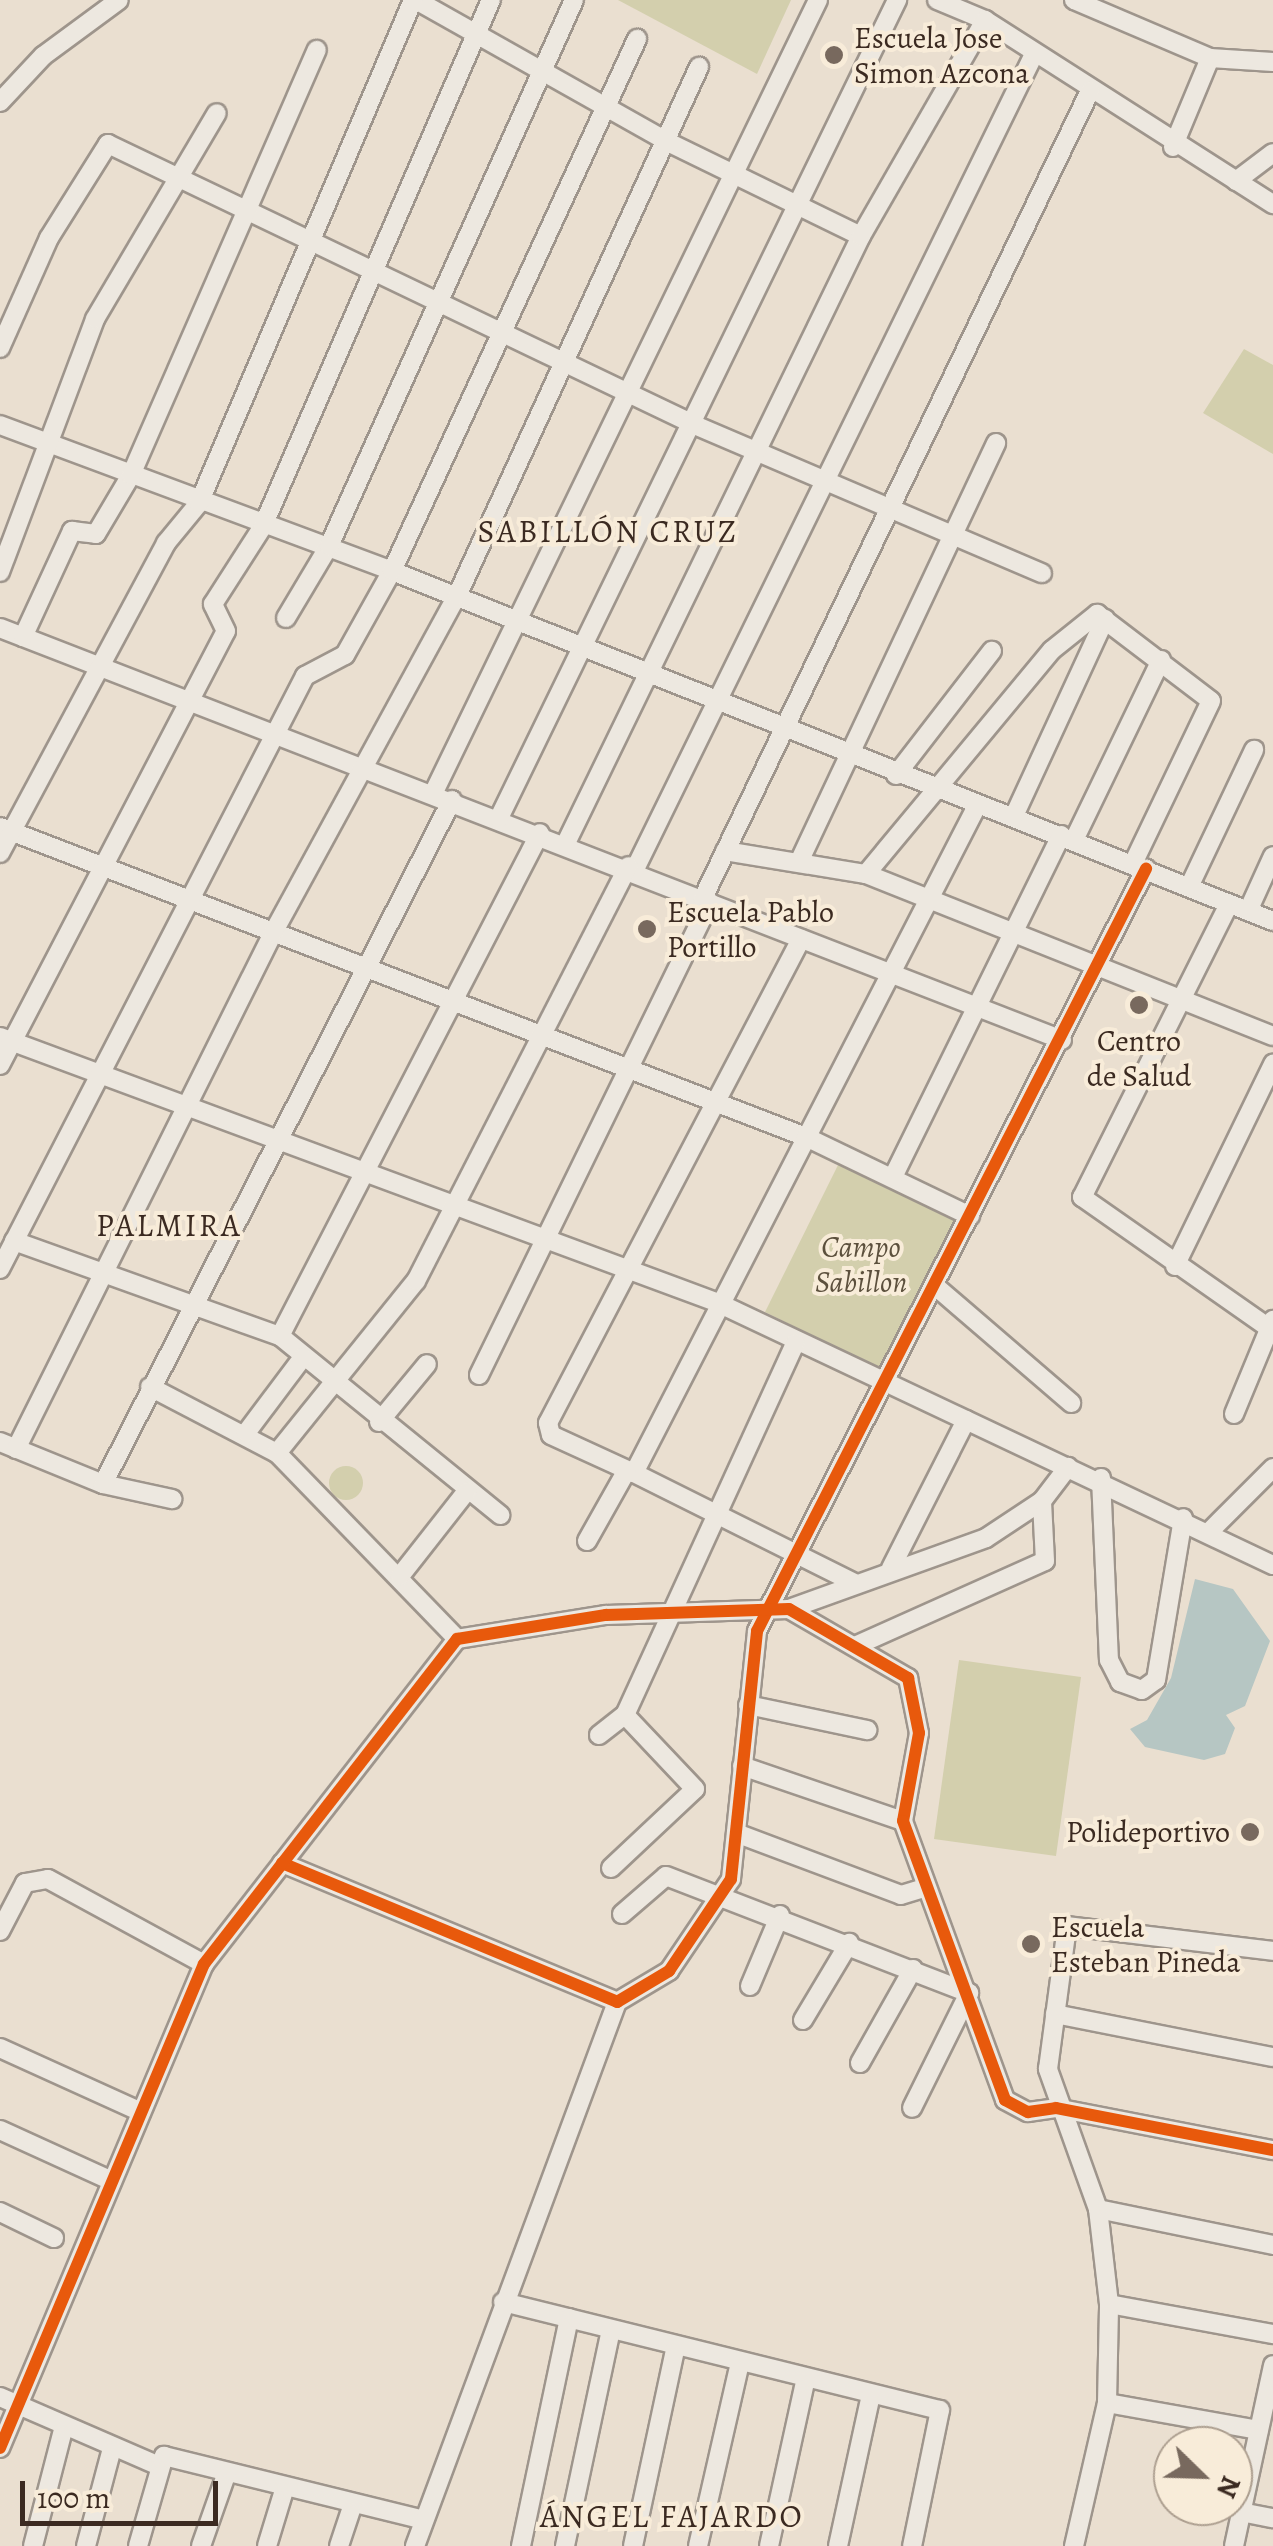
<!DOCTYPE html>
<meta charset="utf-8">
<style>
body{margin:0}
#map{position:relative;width:1273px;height:2546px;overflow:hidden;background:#eadfd0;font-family:Alegreya,serif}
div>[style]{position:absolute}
.green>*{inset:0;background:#d3cfad}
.round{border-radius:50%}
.water>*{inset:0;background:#b6c6c3}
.roads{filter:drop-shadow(2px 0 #9e958c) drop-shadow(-2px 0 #9e958c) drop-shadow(0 2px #9e958c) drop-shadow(0 -2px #9e958c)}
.minor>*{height:18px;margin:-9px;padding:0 9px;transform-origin:9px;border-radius:9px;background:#ede8e0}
.cycleway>*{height:12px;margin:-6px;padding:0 6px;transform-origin:6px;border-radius:6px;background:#e8590c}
.dots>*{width:28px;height:28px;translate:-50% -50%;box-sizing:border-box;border:5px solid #f8ecd9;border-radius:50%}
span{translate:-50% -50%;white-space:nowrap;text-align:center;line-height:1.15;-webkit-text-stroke:8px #f8ecd9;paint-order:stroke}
.poi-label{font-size:30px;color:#3b2a21}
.left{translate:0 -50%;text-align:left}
.right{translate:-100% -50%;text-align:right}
.park-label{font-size:30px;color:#5c503d;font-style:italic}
.neighbourhood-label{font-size:32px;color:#3b2a21;letter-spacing:2.5px}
.north{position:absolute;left:1153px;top:2426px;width:100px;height:100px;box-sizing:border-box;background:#f8ecd9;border:2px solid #ac9e8f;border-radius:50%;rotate:113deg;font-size:28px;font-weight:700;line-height:40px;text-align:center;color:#3b2a21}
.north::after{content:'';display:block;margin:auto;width:35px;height:45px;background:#78695e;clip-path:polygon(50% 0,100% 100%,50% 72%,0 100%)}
.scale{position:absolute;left:20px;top:2481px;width:198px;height:45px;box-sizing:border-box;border:5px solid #3b2a21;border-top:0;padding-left:12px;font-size:30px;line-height:35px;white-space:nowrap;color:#3b2a21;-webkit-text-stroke:8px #f8ecd9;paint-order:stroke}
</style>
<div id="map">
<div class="green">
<i style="clip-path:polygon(618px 0,791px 0,757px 74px)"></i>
<i style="clip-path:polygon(1244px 349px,1273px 365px,1273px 454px,1203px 413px)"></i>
<i style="clip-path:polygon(841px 1159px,957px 1217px,881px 1370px,765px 1312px)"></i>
<i class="round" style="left:329px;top:1466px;width:34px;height:34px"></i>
<i style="clip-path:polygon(959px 1660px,1081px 1677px,1056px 1856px,934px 1839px)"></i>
</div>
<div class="water">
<i style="clip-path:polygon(1195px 1579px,1233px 1589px,1270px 1641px,1245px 1706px,1226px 1715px,1235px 1728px,1225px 1754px,1204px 1760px,1145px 1747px,1130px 1729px,1147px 1720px,1171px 1678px)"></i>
</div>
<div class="roads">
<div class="minor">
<i style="left:416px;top:0;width:291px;rotate:29.4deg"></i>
<i style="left:670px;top:143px;width:212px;rotate:26deg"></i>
<i style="left:937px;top:0;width:52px;rotate:22.6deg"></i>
<i style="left:985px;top:20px;width:342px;rotate:32.6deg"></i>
<i style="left:1074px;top:0;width:148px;rotate:23.1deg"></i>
<i style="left:1210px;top:58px;width:63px;rotate:3.6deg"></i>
<i style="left:0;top:102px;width:63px;rotate:-46.9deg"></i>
<i style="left:43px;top:56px;width:94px;rotate:-36.4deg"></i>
<i style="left:1173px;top:147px;width:96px;rotate:-67.4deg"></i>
<i style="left:1236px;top:181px;width:46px;rotate:-37.1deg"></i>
<i style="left:0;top:348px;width:120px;rotate:-66deg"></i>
<i style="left:49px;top:238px;width:111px;rotate:-57.9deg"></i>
<i style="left:108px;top:144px;width:653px;rotate:25.58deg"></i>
<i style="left:697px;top:426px;width:375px;rotate:23.1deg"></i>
<i style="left:0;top:425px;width:418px;rotate:20.4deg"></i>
<i style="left:392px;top:571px;width:948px;rotate:21.67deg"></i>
<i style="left:0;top:572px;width:270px;rotate:-69.4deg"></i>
<i style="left:95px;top:319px;width:239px;rotate:-59.4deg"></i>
<i style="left:286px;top:618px;width:84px;rotate:-59.2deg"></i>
<i style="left:329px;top:546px;width:598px;rotate:-65.83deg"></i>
<i style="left:0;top:628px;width:1139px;rotate:21.2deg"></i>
<i style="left:23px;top:637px;width:117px;rotate:-65.2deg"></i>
<i style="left:72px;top:531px;width:24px;rotate:7deg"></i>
<i style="left:96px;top:534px;width:69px;rotate:-59.3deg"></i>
<i style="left:131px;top:475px;width:464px;rotate:-66.4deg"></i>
<i style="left:896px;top:775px;width:157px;rotate:-52.3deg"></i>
<i style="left:433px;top:794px;width:882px;rotate:-64.13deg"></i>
<i style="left:1014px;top:816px;width:217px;rotate:-65.2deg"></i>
<i style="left:499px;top:818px;width:910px;rotate:-64.05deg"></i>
<i style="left:0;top:827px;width:864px;rotate:21.04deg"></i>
<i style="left:806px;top:1137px;width:182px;rotate:25.7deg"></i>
<i style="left:1074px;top:840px;width:200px;rotate:-64.2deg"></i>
<i style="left:566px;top:843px;width:675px;rotate:-64.08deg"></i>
<i style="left:861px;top:236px;width:249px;rotate:-60.1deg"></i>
<i style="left:725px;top:851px;width:143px;rotate:9.3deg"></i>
<i style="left:866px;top:874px;width:438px;rotate:21.7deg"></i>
<i style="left:0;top:853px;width:352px;rotate:-61.8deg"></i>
<i style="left:166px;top:543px;width:52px;rotate:-50.5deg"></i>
<i style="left:199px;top:503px;width:547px;rotate:-66.95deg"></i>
<i style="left:799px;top:862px;width:463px;rotate:-64.8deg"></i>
<i style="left:635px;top:869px;width:907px;rotate:-63.91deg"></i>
<i style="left:866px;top:874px;width:291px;rotate:-50.3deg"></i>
<i style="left:1052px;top:650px;width:58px;rotate:-38.7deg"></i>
<i style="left:1097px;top:614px;width:143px;rotate:37.3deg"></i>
<i style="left:1211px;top:701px;width:181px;rotate:115.6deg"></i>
<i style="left:1189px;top:887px;width:152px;rotate:-64.6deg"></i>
<i style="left:703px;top:898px;width:895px;rotate:-64.38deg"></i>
<i style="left:1229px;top:904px;width:328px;rotate:116.6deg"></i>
<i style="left:1082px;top:1197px;width:228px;rotate:35deg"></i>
<i style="left:1248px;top:911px;width:60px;rotate:-65.6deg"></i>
<i style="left:801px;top:939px;width:546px;rotate:117.6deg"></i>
<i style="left:548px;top:1423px;width:12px;rotate:76deg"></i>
<i style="left:551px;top:1435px;width:91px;rotate:24.6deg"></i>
<i style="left:634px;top:1473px;width:752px;rotate:-62.79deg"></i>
<i style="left:0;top:1037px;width:763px;rotate:20.31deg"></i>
<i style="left:716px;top:1302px;width:616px;rotate:25.28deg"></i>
<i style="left:0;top:1065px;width:489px;rotate:-62.5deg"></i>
<i style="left:226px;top:631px;width:30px;rotate:-116deg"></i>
<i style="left:213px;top:604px;width:93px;rotate:-57.3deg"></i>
<i style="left:263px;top:526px;width:573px;rotate:-66.57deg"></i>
<i style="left:893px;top:1177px;width:381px;rotate:-63.8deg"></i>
<i style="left:14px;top:1241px;width:282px;rotate:19.7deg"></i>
<i style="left:280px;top:1336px;width:284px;rotate:39.1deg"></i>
<i style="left:1175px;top:1266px;width:225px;rotate:-64.1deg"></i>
<i style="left:0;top:1269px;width:667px;rotate:-62.78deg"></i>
<i style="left:305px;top:676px;width:45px;rotate:-27.7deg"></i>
<i style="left:345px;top:655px;width:96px;rotate:-60.8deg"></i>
<i style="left:392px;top:571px;width:586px;rotate:-65.27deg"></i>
<i style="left:934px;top:1285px;width:181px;rotate:40.7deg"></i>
<i style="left:280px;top:1336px;width:566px;rotate:-62.67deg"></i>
<i style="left:479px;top:1375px;width:526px;rotate:-63.97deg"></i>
<i style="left:150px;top:1387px;width:143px;rotate:27.5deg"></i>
<i style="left:277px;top:1453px;width:259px;rotate:45.9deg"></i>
<i style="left:1234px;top:1414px;width:102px;rotate:-67.5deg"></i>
<i style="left:379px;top:1422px;width:75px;rotate:-50.4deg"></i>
<i style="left:246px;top:1433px;width:95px;rotate:-53.1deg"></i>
<i style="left:0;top:1442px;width:111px;rotate:22.2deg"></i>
<i style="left:103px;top:1484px;width:71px;rotate:12.3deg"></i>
<i style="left:16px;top:1449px;width:576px;rotate:-63.52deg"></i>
<i style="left:273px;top:933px;width:384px;rotate:-61.4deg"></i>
<i style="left:457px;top:596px;width:582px;rotate:-65.42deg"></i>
<i style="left:277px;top:1453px;width:221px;rotate:-51.1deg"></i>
<i style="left:416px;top:1281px;width:466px;rotate:-62.9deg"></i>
<i style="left:634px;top:1473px;width:247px;rotate:26.5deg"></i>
<i style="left:1101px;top:1478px;width:182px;rotate:87.5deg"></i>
<i style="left:1109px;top:1660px;width:25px;rotate:63deg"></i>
<i style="left:1120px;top:1682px;width:23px;rotate:20deg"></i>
<i style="left:1142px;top:1690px;width:17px;rotate:-36deg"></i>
<i style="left:1156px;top:1680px;width:164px;rotate:-80.5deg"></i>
<i style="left:103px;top:1484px;width:768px;rotate:-62.97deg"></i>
<i style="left:1210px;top:1531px;width:89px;rotate:-45deg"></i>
<i style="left:587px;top:1541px;width:81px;rotate:-60.6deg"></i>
<i style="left:891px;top:1568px;width:166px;rotate:-63.1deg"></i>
<i style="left:400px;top:1576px;width:108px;rotate:-51.8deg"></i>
<i style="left:789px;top:1609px;width:209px;rotate:-19.8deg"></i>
<i style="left:986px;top:1538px;width:67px;rotate:-33.5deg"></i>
<i style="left:855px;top:1646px;width:208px;rotate:-24.1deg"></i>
<i style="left:1045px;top:1561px;width:60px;rotate:-92.9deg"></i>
<i style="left:1042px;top:1501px;width:43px;rotate:-52.6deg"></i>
<i style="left:748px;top:1705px;width:122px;rotate:11.9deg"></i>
<i style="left:599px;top:1735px;width:33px;rotate:-38deg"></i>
<i style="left:625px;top:1715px;width:409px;rotate:-65.4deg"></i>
<i style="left:742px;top:1766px;width:170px;rotate:18.9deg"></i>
<i style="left:736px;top:1833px;width:176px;rotate:20.6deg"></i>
<i style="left:901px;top:1895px;width:24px;rotate:-17deg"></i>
<i style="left:282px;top:1863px;width:363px;rotate:22.5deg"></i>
<i style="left:617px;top:2002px;width:61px;rotate:-30.8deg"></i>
<i style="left:669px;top:1971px;width:111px;rotate:-56deg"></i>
<i style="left:731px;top:1879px;width:249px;rotate:-84deg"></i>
<i style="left:757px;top:1631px;width:856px;rotate:-62.96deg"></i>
<i style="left:611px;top:1868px;width:115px;rotate:-43.2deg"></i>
<i style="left:695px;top:1789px;width:102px;rotate:-133.4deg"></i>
<i style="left:622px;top:1914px;width:58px;rotate:-40.8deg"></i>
<i style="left:666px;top:1876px;width:325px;rotate:21.1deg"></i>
<i style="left:969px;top:1993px;width:128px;rotate:116.4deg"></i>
<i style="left:0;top:1931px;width:54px;rotate:-62.5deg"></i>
<i style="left:25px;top:1883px;width:23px;rotate:-10deg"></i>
<i style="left:48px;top:1879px;width:178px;rotate:28.6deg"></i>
<i style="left:750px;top:1986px;width:77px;rotate:-67.1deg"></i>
<i style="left:1055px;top:2014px;width:222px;rotate:11.2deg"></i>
<i style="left:803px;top:2020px;width:90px;rotate:-59.1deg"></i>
<i style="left:0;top:2048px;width:155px;rotate:24.4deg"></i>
<i style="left:860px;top:2063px;width:108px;rotate:-60.6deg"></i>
<i style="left:0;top:2130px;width:123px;rotate:24.5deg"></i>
<i style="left:1098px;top:2209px;width:179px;rotate:11.6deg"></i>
<i style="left:0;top:2212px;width:60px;rotate:25.7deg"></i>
<i style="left:503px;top:2302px;width:450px;rotate:13.9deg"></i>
<i style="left:940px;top:2410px;width:139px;rotate:101.6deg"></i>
<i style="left:1109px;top:2304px;width:167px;rotate:10.4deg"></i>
<i style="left:0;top:2397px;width:171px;rotate:23.4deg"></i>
<i style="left:1107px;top:2403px;width:154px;rotate:10.1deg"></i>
<i style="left:0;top:2448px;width:525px;rotate:-67.15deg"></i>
<i style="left:204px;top:1964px;width:412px;rotate:-52.1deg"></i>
<i style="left:457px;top:1639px;width:151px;rotate:-9.2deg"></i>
<i style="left:606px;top:1615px;width:183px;rotate:-1.9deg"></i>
<i style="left:789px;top:1609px;width:138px;rotate:30.1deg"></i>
<i style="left:908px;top:1678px;width:56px;rotate:78.7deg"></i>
<i style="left:919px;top:1733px;width:89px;rotate:100.3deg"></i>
<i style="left:903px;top:1821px;width:297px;rotate:69.9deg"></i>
<i style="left:1005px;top:2100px;width:26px;rotate:28deg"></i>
<i style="left:1028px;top:2112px;width:28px;rotate:-8deg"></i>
<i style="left:1056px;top:2108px;width:221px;rotate:11deg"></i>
<i style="left:1241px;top:2512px;width:33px;rotate:11deg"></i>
<i style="left:33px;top:2546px;width:124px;rotate:-75.5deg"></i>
<i style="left:86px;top:2546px;width:97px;rotate:-75.1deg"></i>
<i style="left:138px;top:2546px;width:94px;rotate:-73.9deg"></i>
<i style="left:164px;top:2456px;width:268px;rotate:13.8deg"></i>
<i style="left:201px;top:2546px;width:78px;rotate:-70.6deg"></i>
<i style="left:267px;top:2546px;width:62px;rotate:-73deg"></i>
<i style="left:339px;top:2546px;width:44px;rotate:-71.6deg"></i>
<i style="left:415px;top:2546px;width:580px;rotate:-69.63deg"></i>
<i style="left:521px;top:2546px;width:233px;rotate:-78.1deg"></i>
<i style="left:565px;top:2546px;width:221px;rotate:-78deg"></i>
<i style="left:633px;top:2546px;width:205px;rotate:-77.9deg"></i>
<i style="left:698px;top:2546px;width:188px;rotate:-77.1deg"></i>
<i style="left:769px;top:2546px;width:172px;rotate:-77.6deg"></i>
<i style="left:838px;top:2546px;width:155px;rotate:-77.7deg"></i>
<i style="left:1074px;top:2546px;width:147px;rotate:-77deg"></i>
<i style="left:1107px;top:2403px;width:99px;rotate:-88.8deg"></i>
<i style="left:1109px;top:2304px;width:96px;rotate:-96.6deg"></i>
<i style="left:1098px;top:2209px;width:149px;rotate:-109.7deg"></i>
<i style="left:1048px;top:2069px;width:144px;rotate:-82.4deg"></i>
<i style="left:1067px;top:1926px;width:208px;rotate:6.9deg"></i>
<i style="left:1234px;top:2546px;width:185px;rotate:-77.8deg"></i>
</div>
</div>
<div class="cycleway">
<i style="left:282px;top:1863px;width:363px;rotate:22.5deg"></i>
<i style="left:617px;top:2002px;width:61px;rotate:-30.8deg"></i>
<i style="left:669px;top:1971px;width:111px;rotate:-56deg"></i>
<i style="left:731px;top:1879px;width:249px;rotate:-84deg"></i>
<i style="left:757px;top:1631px;width:856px;rotate:-62.96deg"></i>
<i style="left:0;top:2448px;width:525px;rotate:-67.15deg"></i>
<i style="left:204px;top:1964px;width:412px;rotate:-52.1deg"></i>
<i style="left:457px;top:1639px;width:151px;rotate:-9.2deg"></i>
<i style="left:606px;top:1615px;width:183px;rotate:-1.9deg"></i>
<i style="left:789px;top:1609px;width:138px;rotate:30.1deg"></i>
<i style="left:908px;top:1678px;width:56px;rotate:78.7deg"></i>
<i style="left:919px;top:1733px;width:89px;rotate:100.3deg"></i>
<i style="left:903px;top:1821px;width:297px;rotate:69.9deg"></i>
<i style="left:1005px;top:2100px;width:26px;rotate:28deg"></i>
<i style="left:1028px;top:2112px;width:28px;rotate:-8deg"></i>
<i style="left:1056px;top:2108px;width:221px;rotate:11deg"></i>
</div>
<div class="dots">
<i style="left:834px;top:55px;background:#78695e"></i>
<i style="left:647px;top:929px;background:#78695e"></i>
<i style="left:1139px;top:1005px;background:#78695e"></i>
<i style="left:1250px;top:1832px;background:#78695e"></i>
<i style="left:1031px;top:1944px;background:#78695e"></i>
</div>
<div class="poi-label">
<span class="left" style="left:854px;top:55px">Escuela Jose<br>Simon Azcona</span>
<span class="left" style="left:667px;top:929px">Escuela Pablo<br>Portillo</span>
<span style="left:1139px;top:1058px">Centro<br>de Salud</span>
<span class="right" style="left:1230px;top:1832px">Polideportivo</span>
<span class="left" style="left:1051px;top:1944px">Escuela<br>Esteban Pineda</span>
</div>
<div class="park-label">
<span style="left:861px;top:1264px">Campo<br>Sabillon</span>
</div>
<div class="neighbourhood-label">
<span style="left:608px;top:531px">SABILLÓN CRUZ</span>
<span style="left:169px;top:1225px">PALMIRA</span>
<span style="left:672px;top:2516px">ÁNGEL FAJARDO</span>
</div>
<div class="north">N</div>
<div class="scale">100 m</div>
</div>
